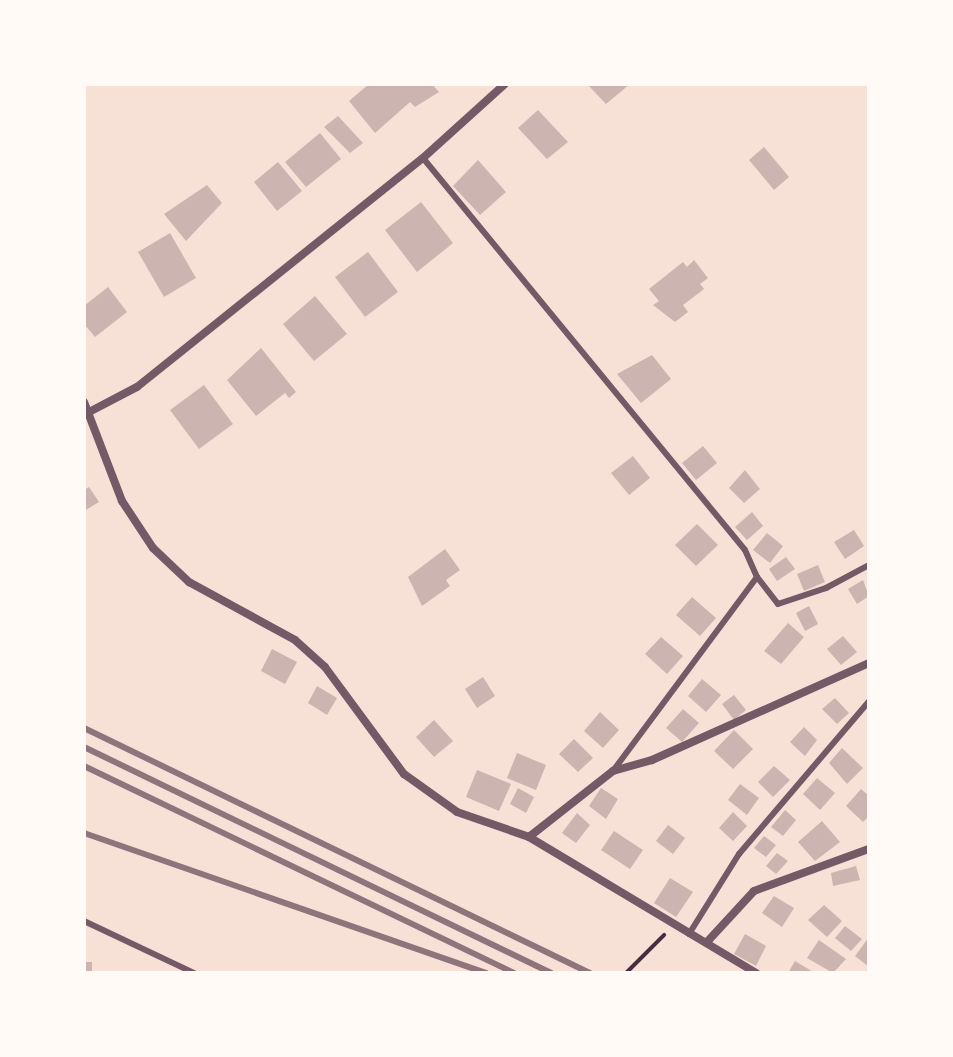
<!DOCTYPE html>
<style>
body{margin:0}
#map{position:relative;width:953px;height:1057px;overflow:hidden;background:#f7e1d7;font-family:Montserrat,sans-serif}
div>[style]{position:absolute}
.building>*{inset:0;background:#ccb4b1}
.path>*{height:4px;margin:-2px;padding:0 2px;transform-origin:2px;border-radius:2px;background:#4a2c40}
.service>*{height:6px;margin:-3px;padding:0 3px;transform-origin:3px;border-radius:3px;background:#755966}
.minor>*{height:8px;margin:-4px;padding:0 4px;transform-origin:4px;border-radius:4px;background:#755966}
.rail>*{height:6px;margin:-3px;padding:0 3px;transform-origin:3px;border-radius:3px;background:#8f747c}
span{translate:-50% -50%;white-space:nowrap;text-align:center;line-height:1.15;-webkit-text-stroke:6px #fffaf5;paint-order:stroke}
.frame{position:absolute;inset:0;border:86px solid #fffaf5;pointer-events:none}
</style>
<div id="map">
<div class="building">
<i style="clip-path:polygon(369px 84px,432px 84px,439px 92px,415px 107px,410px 102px,375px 133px,349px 101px)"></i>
<i style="clip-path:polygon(587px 84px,630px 84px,606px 104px)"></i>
<i style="clip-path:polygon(538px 110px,568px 142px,547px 159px,518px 128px)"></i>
<i style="clip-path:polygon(338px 116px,363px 143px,350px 153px,324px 127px)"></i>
<i style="clip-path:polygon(320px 133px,341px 159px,306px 187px,285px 162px)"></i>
<i style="clip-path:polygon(764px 147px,789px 177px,774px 190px,749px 160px)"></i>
<i style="clip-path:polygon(478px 160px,506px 192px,480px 215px,453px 186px)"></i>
<i style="clip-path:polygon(278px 162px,302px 191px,277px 211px,254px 182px)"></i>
<i style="clip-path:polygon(207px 185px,222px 203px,186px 241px,164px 214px)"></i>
<i style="clip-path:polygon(421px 202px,453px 243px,417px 272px,385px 230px)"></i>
<i style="clip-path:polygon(170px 233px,196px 278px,164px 297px,138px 252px)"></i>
<i style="clip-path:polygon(368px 252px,398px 292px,365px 317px,335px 277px)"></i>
<i style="clip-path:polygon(694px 260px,708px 278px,700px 284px,704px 289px,683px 305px,688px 312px,675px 322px,653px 305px,659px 301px,649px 289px,683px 262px,687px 267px)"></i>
<i style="clip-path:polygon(108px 287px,127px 312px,95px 337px,84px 324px,84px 306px)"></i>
<i style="clip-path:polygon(315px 296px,347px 334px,314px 361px,283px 324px)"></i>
<i style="clip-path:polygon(261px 348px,296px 392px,289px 398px,285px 393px,256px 416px,227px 380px)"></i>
<i style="clip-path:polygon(652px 355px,671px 379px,641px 403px,617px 374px)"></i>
<i style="clip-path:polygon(204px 385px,233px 424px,199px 449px,170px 410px)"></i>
<i style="clip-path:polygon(703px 446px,717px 463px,696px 480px,682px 463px)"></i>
<i style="clip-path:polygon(633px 456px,650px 478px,629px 495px,611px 473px)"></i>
<i style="clip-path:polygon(745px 470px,760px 489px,744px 503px,729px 488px)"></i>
<i style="clip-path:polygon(89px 487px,99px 502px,84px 511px,84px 490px)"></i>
<i style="clip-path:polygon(752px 512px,763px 526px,747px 540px,735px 527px)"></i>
<i style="clip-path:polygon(697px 524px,718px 545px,696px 566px,675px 545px)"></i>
<i style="clip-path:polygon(854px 530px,864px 546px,845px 559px,834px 542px)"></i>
<i style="clip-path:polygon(767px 533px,783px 546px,770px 563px,753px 550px)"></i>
<i style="clip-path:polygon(445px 549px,460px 570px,446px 580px,450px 586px,422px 606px,408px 577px)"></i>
<i style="clip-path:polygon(786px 557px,795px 569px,777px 581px,769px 569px)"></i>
<i style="clip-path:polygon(818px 565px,825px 582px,804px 591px,797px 574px)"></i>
<i style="clip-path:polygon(863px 580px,869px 596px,857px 604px,848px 589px)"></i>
<i style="clip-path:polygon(692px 597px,716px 618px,700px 636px,676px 615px)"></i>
<i style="clip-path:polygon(809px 606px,818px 624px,805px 631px,796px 613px)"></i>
<i style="clip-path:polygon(788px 623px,804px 637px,781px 664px,764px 651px)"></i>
<i style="clip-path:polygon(843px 636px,857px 652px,841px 665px,827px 649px)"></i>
<i style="clip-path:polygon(661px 637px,683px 656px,667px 674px,645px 654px)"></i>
<i style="clip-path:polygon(272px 649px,297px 662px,285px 684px,261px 671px)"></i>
<i style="clip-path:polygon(483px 677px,495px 696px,477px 708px,465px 689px)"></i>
<i style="clip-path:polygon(702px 679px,721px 695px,706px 712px,688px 696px)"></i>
<i style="clip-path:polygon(317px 686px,337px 698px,327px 715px,308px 703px)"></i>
<i style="clip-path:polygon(734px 695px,746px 710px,734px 720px,722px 704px)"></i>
<i style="clip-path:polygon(835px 698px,849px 713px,837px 724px,822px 709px)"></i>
<i style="clip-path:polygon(683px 709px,699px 723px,682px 742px,666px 728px)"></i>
<i style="clip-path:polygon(600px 712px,619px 730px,603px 748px,584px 731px)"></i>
<i style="clip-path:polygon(434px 720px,453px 741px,434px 757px,416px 737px)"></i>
<i style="clip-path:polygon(804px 727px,817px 740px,805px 756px,790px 742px)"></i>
<i style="clip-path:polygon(734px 730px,753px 749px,733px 769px,714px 751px)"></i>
<i style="clip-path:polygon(574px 739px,593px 758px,578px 772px,559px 754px)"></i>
<i style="clip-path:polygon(842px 748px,863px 768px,847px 784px,829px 763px)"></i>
<i style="clip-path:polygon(517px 753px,546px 765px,536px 790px,507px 778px)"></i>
<i style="clip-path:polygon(774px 766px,790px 780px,773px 797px,758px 782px)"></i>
<i style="clip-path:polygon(477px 770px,511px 784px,499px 811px,466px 797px)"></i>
<i style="clip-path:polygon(817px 778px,835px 793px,820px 810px,803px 794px)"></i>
<i style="clip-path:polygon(740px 784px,759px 798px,747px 815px,728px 800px)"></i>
<i style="clip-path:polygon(518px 788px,534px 797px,526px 813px,510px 804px)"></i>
<i style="clip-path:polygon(601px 788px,618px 799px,606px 819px,589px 806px)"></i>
<i style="clip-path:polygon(861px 789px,869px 796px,869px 816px,863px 822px,846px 806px)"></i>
<i style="clip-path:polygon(785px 810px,796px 820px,783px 836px,771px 827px)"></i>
<i style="clip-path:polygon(733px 812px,747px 826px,733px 841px,719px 828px)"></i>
<i style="clip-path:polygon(577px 813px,590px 825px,576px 843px,562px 833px)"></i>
<i style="clip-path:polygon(822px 821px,840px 842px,815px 861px,798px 842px)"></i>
<i style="clip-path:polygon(668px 825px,685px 838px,673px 854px,656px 841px)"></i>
<i style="clip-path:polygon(614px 831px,643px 850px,630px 869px,601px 850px)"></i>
<i style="clip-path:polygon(764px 836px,776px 845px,766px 857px,754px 848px)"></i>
<i style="clip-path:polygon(777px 853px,788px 861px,776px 874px,766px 866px)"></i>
<i style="clip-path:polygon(856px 866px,860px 880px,833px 886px,831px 873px)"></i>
<i style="clip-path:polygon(670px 878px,693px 892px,676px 917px,654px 903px)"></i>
<i style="clip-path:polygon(774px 896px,794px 908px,782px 927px,762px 913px)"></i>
<i style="clip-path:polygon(824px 905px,842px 921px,827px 937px,808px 920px)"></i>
<i style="clip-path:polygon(845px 926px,862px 939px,851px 951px,835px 938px)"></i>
<i style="clip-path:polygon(745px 934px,766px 946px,756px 966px,734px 954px)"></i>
<i style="clip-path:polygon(869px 937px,869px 967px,855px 956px)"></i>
<i style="clip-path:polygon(819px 940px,846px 959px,833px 973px,807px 958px)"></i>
<i style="clip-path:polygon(795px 961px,815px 973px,788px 973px)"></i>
<i style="clip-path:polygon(84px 962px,92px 962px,92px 973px,84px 973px)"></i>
</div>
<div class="path">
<i style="left:626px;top:973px;width:54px;rotate:-45deg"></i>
</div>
<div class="service">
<i style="left:423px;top:158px;width:507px;rotate:50.6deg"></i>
<i style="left:745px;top:550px;width:30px;rotate:66deg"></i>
<i style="left:757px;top:577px;width:242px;rotate:126.6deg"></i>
<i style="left:757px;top:577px;width:34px;rotate:52deg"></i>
<i style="left:778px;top:604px;width:51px;rotate:-18.4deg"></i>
<i style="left:826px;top:588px;width:49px;rotate:-28.1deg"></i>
<i style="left:84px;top:921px;width:122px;rotate:25.3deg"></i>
<i style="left:689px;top:934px;width:94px;rotate:-58deg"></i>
<i style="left:739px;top:854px;width:201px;rotate:-49.6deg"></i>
</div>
<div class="minor">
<i style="left:84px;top:402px;width:106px;rotate:69deg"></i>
<i style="left:122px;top:501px;width:56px;rotate:56.6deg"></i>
<i style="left:153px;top:548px;width:50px;rotate:43.4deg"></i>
<i style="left:189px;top:582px;width:121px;rotate:28.7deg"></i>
<i style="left:295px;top:640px;width:40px;rotate:42deg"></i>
<i style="left:325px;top:667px;width:133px;rotate:53.6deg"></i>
<i style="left:404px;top:774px;width:65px;rotate:35.6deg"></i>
<i style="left:457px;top:812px;width:76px;rotate:19.1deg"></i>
<i style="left:529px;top:837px;width:265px;rotate:30.9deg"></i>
<i style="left:91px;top:411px;width:52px;rotate:-27.6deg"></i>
<i style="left:137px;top:387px;width:366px;rotate:-38.7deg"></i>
<i style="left:423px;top:158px;width:110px;rotate:-42.1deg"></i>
<i style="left:529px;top:837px;width:107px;rotate:-38.2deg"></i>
<i style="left:613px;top:771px;width:41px;rotate:-15.8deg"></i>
<i style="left:652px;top:760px;width:238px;rotate:-24.1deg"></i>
<i style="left:707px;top:942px;width:69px;rotate:-47.3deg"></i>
<i style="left:754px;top:891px;width:122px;rotate:-20.1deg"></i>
</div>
<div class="rail">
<i style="left:84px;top:728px;width:562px;rotate:25.84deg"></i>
<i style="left:84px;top:747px;width:519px;rotate:25.82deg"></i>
<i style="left:84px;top:766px;width:477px;rotate:25.7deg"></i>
<i style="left:84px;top:833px;width:426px;rotate:19.2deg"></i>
</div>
<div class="frame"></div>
</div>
